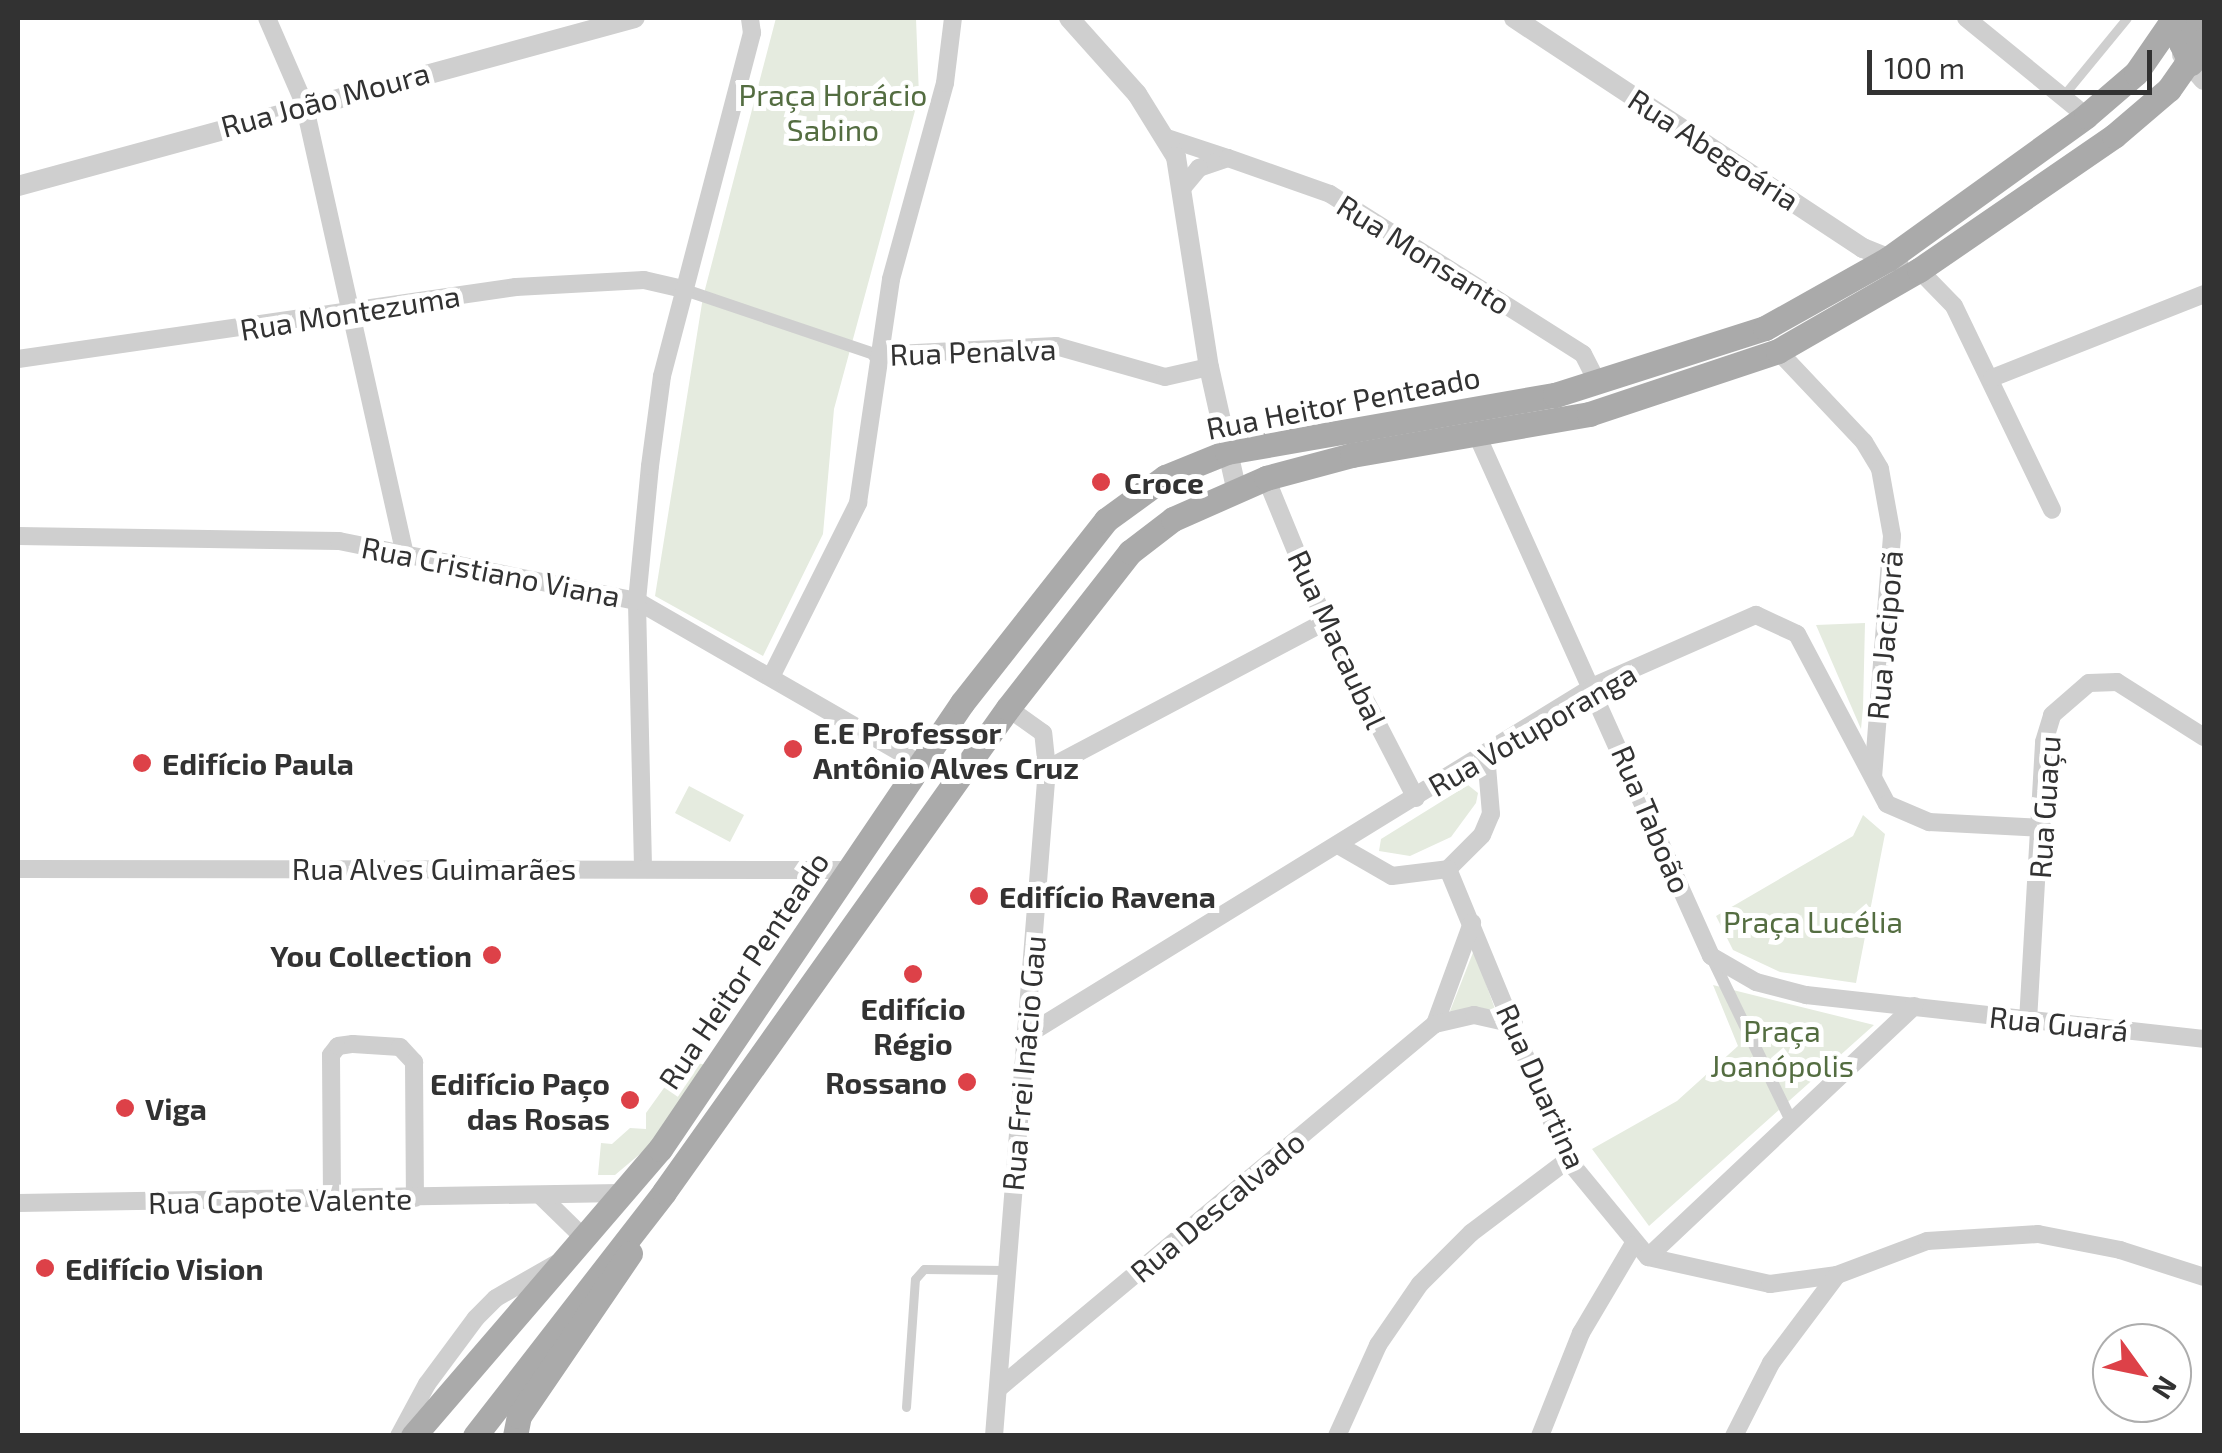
<!DOCTYPE html>
<meta charset="utf-8">
<style>
body{margin:0}
#map{position:relative;width:2222px;height:1453px;overflow:hidden;background:#fff;font-family:"Exo 2",sans-serif}
div>[style]{position:absolute}
.green>*{inset:0;background:#e5ebdf}
.service>*{height:9px;margin:-4.5px;padding:0 4.5px;transform-origin:4.5px;border-radius:4.5px;background:#cfcfcf}
.pedestrian>*{height:12px;margin:-6px;padding:0 6px;transform-origin:6px;border-radius:6px;background:#cfcfcf}
.minor>*{height:18px;margin:-9px;padding:0 9px;transform-origin:9px;border-radius:9px;background:#cfcfcf}
.tertiary>*{height:20px;margin:-10px;padding:0 10px;transform-origin:10px;border-radius:10px;background:#cfcfcf}
.primary>*{height:25px;margin:-12.5px;padding:0 12.5px;transform-origin:12.5px;border-radius:12.5px;background:#aaa}
.dots>*{width:28px;height:28px;translate:-50% -50%;box-sizing:border-box;border:5px solid #fff;border-radius:50%}
span{translate:-50% -50%;white-space:nowrap;text-align:center;line-height:1.15;-webkit-text-stroke:10px #fff;paint-order:stroke}
.park-label{font-size:30px;color:#546d41}
.street-label{font-size:30px;color:#323232}
.poi-label{font-size:30px;color:#323232;font-weight:700}
.left{translate:0 -50%;text-align:left}
.right{translate:-100% -50%;text-align:right}
.frame{position:absolute;inset:0;border:20px solid #323232;pointer-events:none}
.north{position:absolute;left:2092px;top:1323px;width:100px;height:100px;box-sizing:border-box;background:#fff;border:2px solid #adadad;border-radius:50%;rotate:123deg;font-size:28px;font-weight:700;line-height:40px;text-align:center;color:#323232}
.north::after{content:'';display:block;margin:auto;width:35px;height:45px;background:#dd4148;clip-path:polygon(50% 0,100% 100%,50% 72%,0 100%)}
.scale{position:absolute;left:1867px;top:50px;width:285px;height:45px;box-sizing:border-box;border:5px solid #323232;border-top:0;padding-left:12px;font-size:30px;line-height:35px;white-space:nowrap;color:#323232;-webkit-text-stroke:8px #fff;paint-order:stroke}
</style>
<div id="map">
<div class="green">
<i style="clip-path:polygon(776px 18px,916px 18px,919px 96px,834px 409px,823px 534px,763px 656px,655px 596px,703px 297px)"></i>
<i style="clip-path:polygon(1865px 623px,1863px 708px,1861px 729px,1816px 625px)"></i>
<i style="clip-path:polygon(1468px 785px,1478px 793px,1476px 803px,1451px 837px,1410px 856px,1379px 851px,1381px 839px)"></i>
<i style="clip-path:polygon(689px 786px,744px 815px,730px 842px,675px 813px)"></i>
<i style="clip-path:polygon(1863px 815px,1885px 834px,1856px 983px,1780px 972px,1733px 950px,1716px 916px,1853px 836px)"></i>
<i style="clip-path:polygon(1474px 950px,1495px 1009px,1450px 1011px)"></i>
<i style="clip-path:polygon(1713px 985px,1874px 1025px,1649px 1226px,1592px 1149px,1677px 1101px,1738px 1046px)"></i>
<i style="clip-path:polygon(684px 1060px,706px 1065px,653px 1143px,615px 1175px,598px 1175px,601px 1143px,612px 1144px,630px 1128px,646px 1129px,646px 1113px)"></i>
</div>
<div class="service">
<i style="left:2062px;top:97px;width:102px;rotate:-50.6deg"></i>
<i style="left:906px;top:1407px;width:128px;rotate:-86deg"></i>
<i style="left:915px;top:1279px;width:13px;rotate:-48deg"></i>
<i style="left:924px;top:1269px;width:81px;rotate:0.7deg"></i>
</div>
<div class="pedestrian">
<i style="left:682px;top:289px;width:206px;rotate:18.7deg"></i>
<i style="left:1712px;top:958px;width:183px;rotate:64.1deg"></i>
</div>
<div class="minor">
<i style="left:267px;top:18px;width:93px;rotate:66.5deg"></i>
<i style="left:304px;top:103px;width:458px;rotate:77.4deg"></i>
<i style="left:1966px;top:18px;width:155px;rotate:39.2deg"></i>
<i style="left:1164px;top:137px;width:67px;rotate:18.2deg"></i>
<i style="left:1228px;top:158px;width:31px;rotate:161deg"></i>
<i style="left:1199px;top:168px;width:26px;rotate:130deg"></i>
<i style="left:1228px;top:158px;width:108px;rotate:19.4deg"></i>
<i style="left:1330px;top:194px;width:299px;rotate:32.3deg"></i>
<i style="left:1583px;top:354px;width:33px;rotate:63deg"></i>
<i style="left:1919px;top:270px;width:50px;rotate:45.8deg"></i>
<i style="left:1954px;top:306px;width:226px;rotate:64.3deg"></i>
<i style="left:1778px;top:351px;width:125px;rotate:46.6deg"></i>
<i style="left:1864px;top:442px;width:31px;rotate:59deg"></i>
<i style="left:1880px;top:469px;width:68px;rotate:79.8deg"></i>
<i style="left:1892px;top:536px;width:240px;rotate:94.5deg"></i>
<i style="left:877px;top:355px;width:179px;rotate:-2.9deg"></i>
<i style="left:1056px;top:346px;width:113px;rotate:15.9deg"></i>
<i style="left:1165px;top:377px;width:45px;rotate:-12.8deg"></i>
<i style="left:18px;top:359px;width:503px;rotate:-8.23deg"></i>
<i style="left:516px;top:287px;width:128px;rotate:-3.1deg"></i>
<i style="left:644px;top:280px;width:39px;rotate:13deg"></i>
<i style="left:1992px;top:378px;width:228px;rotate:-21.6deg"></i>
<i style="left:1477px;top:435px;width:571px;rotate:65.81deg"></i>
<i style="left:1711px;top:956px;width:52px;rotate:30deg"></i>
<i style="left:1756px;top:982px;width:52px;rotate:14.6deg"></i>
<i style="left:1806px;top:995px;width:400px;rotate:6.3deg"></i>
<i style="left:1266px;top:478px;width:156px;rotate:67.7deg"></i>
<i style="left:1325px;top:622px;width:198px;rotate:62.7deg"></i>
<i style="left:18px;top:536px;width:321px;rotate:0.9deg"></i>
<i style="left:339px;top:541px;width:304px;rotate:11.4deg"></i>
<i style="left:637px;top:601px;width:327px;rotate:29.9deg"></i>
<i style="left:771px;top:677px;width:195px;rotate:-63.4deg"></i>
<i style="left:858px;top:503px;width:226px;rotate:-81.6deg"></i>
<i style="left:891px;top:279px;width:203px;rotate:-74.6deg"></i>
<i style="left:945px;top:83px;width:65px;rotate:-83deg"></i>
<i style="left:1047px;top:769px;width:314px;rotate:-27.9deg"></i>
<i style="left:1338px;top:845px;width:62px;rotate:29.9deg"></i>
<i style="left:1392px;top:876px;width:56px;rotate:-7.1deg"></i>
<i style="left:1448px;top:869px;width:48px;rotate:-45deg"></i>
<i style="left:1482px;top:835px;width:23px;rotate:-67deg"></i>
<i style="left:1491px;top:814px;width:60px;rotate:-94.8deg"></i>
<i style="left:643px;top:867px;width:266px;rotate:-91.3deg"></i>
<i style="left:637px;top:601px;width:136px;rotate:-84.5deg"></i>
<i style="left:650px;top:466px;width:91px;rotate:-82.4deg"></i>
<i style="left:662px;top:376px;width:355px;rotate:-75.3deg"></i>
<i style="left:752px;top:33px;width:15px;rotate:-98deg"></i>
<i style="left:18px;top:869px;width:833px;rotate:0.07deg"></i>
<i style="left:1448px;top:869px;width:315px;rotate:67.6deg"></i>
<i style="left:1568px;top:1160px;width:126px;rotate:50.5deg"></i>
<i style="left:1648px;top:1257px;width:125px;rotate:12.5deg"></i>
<i style="left:1770px;top:1284px;width:68px;rotate:-7.7deg"></i>
<i style="left:1837px;top:1275px;width:96px;rotate:-20.7deg"></i>
<i style="left:1927px;top:1241px;width:111px;rotate:-3.6deg"></i>
<i style="left:2038px;top:1234px;width:84px;rotate:11deg"></i>
<i style="left:2120px;top:1250px;width:88px;rotate:17.8deg"></i>
<i style="left:2028px;top:1021px;width:279px;rotate:-86.7deg"></i>
<i style="left:2044px;top:742px;width:28px;rotate:-73deg"></i>
<i style="left:2052px;top:715px;width:49px;rotate:-40.9deg"></i>
<i style="left:2089px;top:683px;width:28px;rotate:-2deg"></i>
<i style="left:2117px;top:682px;width:103px;rotate:32.3deg"></i>
<i style="left:1435px;top:1024px;width:108px;rotate:-69.9deg"></i>
<i style="left:1027px;top:1035px;width:666px;rotate:-31.61deg"></i>
<i style="left:1594px;top:686px;width:177px;rotate:-23.7deg"></i>
<i style="left:1756px;top:615px;width:45px;rotate:24.9deg"></i>
<i style="left:1797px;top:634px;width:192px;rotate:62.1deg"></i>
<i style="left:1887px;top:804px;width:46px;rotate:23.2deg"></i>
<i style="left:1929px;top:822px;width:114px;rotate:3deg"></i>
<i style="left:542px;top:1197px;width:56px;rotate:44.3deg"></i>
<i style="left:332px;top:1199px;width:144px;rotate:-90.4deg"></i>
<i style="left:331px;top:1055px;width:11px;rotate:-52deg"></i>
<i style="left:338px;top:1046px;width:15px;rotate:-8deg"></i>
<i style="left:353px;top:1044px;width:47px;rotate:3.7deg"></i>
<i style="left:400px;top:1047px;width:21px;rotate:47deg"></i>
<i style="left:414px;top:1062px;width:136px;rotate:89.6deg"></i>
<i style="left:18px;top:1203px;width:603px;rotate:-0.95deg"></i>
<i style="left:1648px;top:1257px;width:366px;rotate:-43.3deg"></i>
<i style="left:999px;top:1388px;width:568px;rotate:-39.86deg"></i>
<i style="left:1435px;top:1024px;width:40px;rotate:-13deg"></i>
<i style="left:1474px;top:1015px;width:41px;rotate:12.7deg"></i>
<i style="left:399px;top:1436px;width:59px;rotate:-61.7deg"></i>
<i style="left:427px;top:1384px;width:82px;rotate:-53.4deg"></i>
<i style="left:476px;top:1318px;width:28px;rotate:-45deg"></i>
<i style="left:496px;top:1298px;width:70px;rotate:-29.8deg"></i>
<i style="left:994px;top:1436px;width:669px;rotate:-85.46deg"></i>
<i style="left:1047px;top:769px;width:36px;rotate:-96deg"></i>
<i style="left:1043px;top:733px;width:43px;rotate:-144.5deg"></i>
<i style="left:1337px;top:1436px;width:100px;rotate:-65.7deg"></i>
<i style="left:1378px;top:1345px;width:74px;rotate:-55.5deg"></i>
<i style="left:1420px;top:1284px;width:72px;rotate:-45deg"></i>
<i style="left:1471px;top:1233px;width:121px;rotate:-37deg"></i>
<i style="left:1540px;top:1436px;width:111px;rotate:-68.3deg"></i>
<i style="left:1581px;top:1333px;width:102px;rotate:-59.4deg"></i>
<i style="left:1734px;top:1436px;width:82px;rotate:-63.1deg"></i>
<i style="left:1771px;top:1363px;width:110px;rotate:-53.1deg"></i>
</div>
<div class="tertiary">
<i style="left:1069px;top:18px;width:102px;rotate:48.2deg"></i>
<i style="left:1137px;top:94px;width:74px;rotate:58.2deg"></i>
<i style="left:1176px;top:157px;width:213px;rotate:81.1deg"></i>
<i style="left:1209px;top:367px;width:124px;rotate:77.4deg"></i>
<i style="left:1514px;top:18px;width:418px;rotate:33.4deg"></i>
<i style="left:1863px;top:248px;width:38px;rotate:22deg"></i>
<i style="left:2182px;top:55px;width:33px;rotate:49deg"></i>
<i style="left:18px;top:186px;width:639px;rotate:-15.23deg"></i>
</div>
<div class="primary">
<i style="left:2191px;top:63px;width:22px;rotate:-117deg"></i>
<i style="left:2181px;top:43px;width:28px;rotate:-63deg"></i>
<i style="left:413px;top:1436px;width:379px;rotate:-49.3deg"></i>
<i style="left:660px;top:1149px;width:539px;rotate:-55.9deg"></i>
<i style="left:962px;top:703px;width:233px;rotate:-51.8deg"></i>
<i style="left:1106px;top:520px;width:73px;rotate:-36.1deg"></i>
<i style="left:1165px;top:477px;width:67px;rotate:-22deg"></i>
<i style="left:1227px;top:452px;width:333px;rotate:-9.9deg"></i>
<i style="left:1555px;top:395px;width:220px;rotate:-17.7deg"></i>
<i style="left:1765px;top:328px;width:141px;rotate:-29.3deg"></i>
<i style="left:1888px;top:259px;width:244px;rotate:-35.8deg"></i>
<i style="left:2086px;top:116px;width:66px;rotate:-40.7deg"></i>
<i style="left:2136px;top:73px;width:67px;rotate:-55.4deg"></i>
<i style="left:475px;top:1436px;width:309px;rotate:-52.2deg"></i>
<i style="left:664px;top:1192px;width:594px;rotate:-54.6deg"></i>
<i style="left:1008px;top:708px;width:198px;rotate:-52deg"></i>
<i style="left:1130px;top:552px;width:54px;rotate:-37.5deg"></i>
<i style="left:1173px;top:519px;width:102px;rotate:-23.8deg"></i>
<i style="left:1266px;top:478px;width:89px;rotate:-15deg"></i>
<i style="left:1352px;top:455px;width:241px;rotate:-9.8deg"></i>
<i style="left:1589px;top:414px;width:199px;rotate:-18.4deg"></i>
<i style="left:1778px;top:351px;width:163px;rotate:-29.9deg"></i>
<i style="left:1919px;top:270px;width:237px;rotate:-34.5deg"></i>
<i style="left:2114px;top:136px;width:72px;rotate:-40.5deg"></i>
<i style="left:2169px;top:89px;width:61px;rotate:-55deg"></i>
<i style="left:515px;top:1436px;width:20px;rotate:-79deg"></i>
<i style="left:519px;top:1416px;width:197px;rotate:-55.7deg"></i>
</div>
<div class="dots">
<i style="left:1101px;top:482px;background:#dd4148"></i>
<i style="left:793px;top:749px;background:#dd4148"></i>
<i style="left:142px;top:763px;background:#dd4148"></i>
<i style="left:979px;top:896px;background:#dd4148"></i>
<i style="left:492px;top:955px;background:#dd4148"></i>
<i style="left:913px;top:974px;background:#dd4148"></i>
<i style="left:967px;top:1082px;background:#dd4148"></i>
<i style="left:630px;top:1100px;background:#dd4148"></i>
<i style="left:125px;top:1108px;background:#dd4148"></i>
<i style="left:45px;top:1268px;background:#dd4148"></i>
</div>
<div class="park-label">
<span style="left:833px;top:111px">Praça Horácio<br>Sabino</span>
<span style="left:1813px;top:921px">Praça Lucélia</span>
<span style="left:1782px;top:1047px">Praça<br>Joanópolis</span>
</div>
<div class="street-label">
<span style="left:325px;top:99px;rotate:-15deg">Rua João Moura</span>
<span style="left:1714px;top:149px;rotate:33deg">Rua Abegoária</span>
<span style="left:1424px;top:254px;rotate:32deg">Rua Monsanto</span>
<span style="left:350px;top:312px;rotate:-9deg">Rua Montezuma</span>
<span style="left:973px;top:351px;rotate:-2deg">Rua Penalva</span>
<span style="left:1343px;top:402px;rotate:-11deg">Rua Heitor Penteado</span>
<span style="left:491px;top:571px;rotate:11deg">Rua Cristiano Viana</span>
<span style="left:1884px;top:635px;rotate:-85deg">Rua Jaciporã</span>
<span style="left:1338px;top:639px;rotate:65deg">Rua Macaubal</span>
<span style="left:1532px;top:729px;rotate:-30deg">Rua Votuporanga</span>
<span style="left:2044px;top:807px;rotate:-86deg">Rua Guaçu</span>
<span style="left:1652px;top:819px;rotate:67deg">Rua Taboão</span>
<span style="left:434px;top:868px">Rua Alves Guimarães</span>
<span style="left:743px;top:970px;rotate:-56deg">Rua Heitor Penteado</span>
<span style="left:2059px;top:1023px;rotate:6deg">Rua Guará</span>
<span style="left:1023px;top:1063px;rotate:-85deg">Rua Frei Inácio Gau</span>
<span style="left:1542px;top:1086px;rotate:66deg">Rua Duartina</span>
<span style="left:280px;top:1200px;rotate:-1deg">Rua Capote Valente</span>
<span style="left:1217px;top:1206px;rotate:-40deg">Rua Descalvado</span>
</div>
<div class="poi-label">
<span class="left" style="left:1124px;top:482px">Croce</span>
<span class="left" style="left:813px;top:749px">E.E Professor<br>Antônio Alves Cruz</span>
<span class="left" style="left:162px;top:763px">Edifício Paula</span>
<span class="left" style="left:999px;top:896px">Edifício Ravena</span>
<span class="right" style="left:472px;top:955px">You Collection</span>
<span style="left:913px;top:1025px">Edifício<br>Régio</span>
<span class="right" style="left:947px;top:1082px">Rossano</span>
<span class="right" style="left:610px;top:1100px">Edifício Paço<br>das Rosas</span>
<span class="left" style="left:145px;top:1108px">Viga</span>
<span class="left" style="left:65px;top:1268px">Edifício Vision</span>
</div>
<div class="frame"></div>
<div class="north">N</div>
<div class="scale">100 m</div>
</div>
